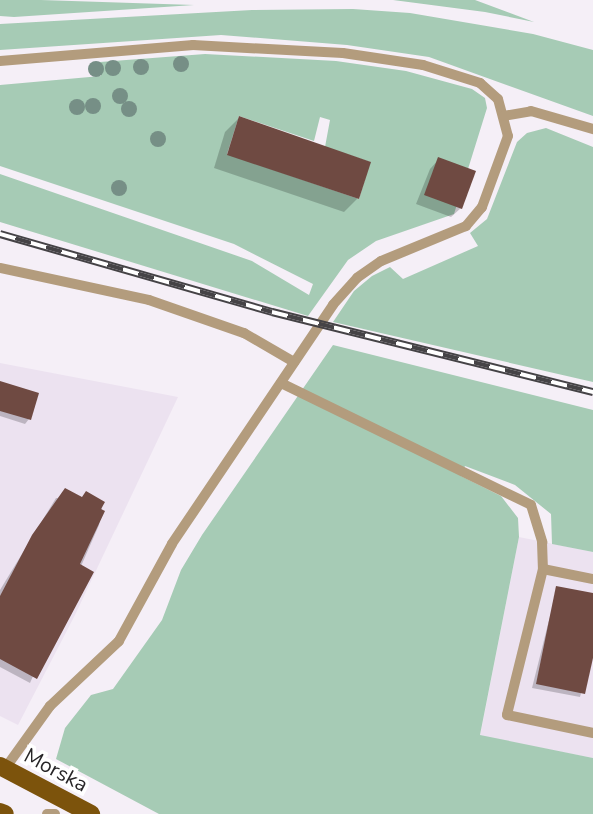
<!DOCTYPE html>
<style>
body{margin:0}
#map{position:relative;width:593px;height:814px;overflow:hidden;background:#f5eff7;font-family:"Nunito Sans",sans-serif}
div>[style]{position:absolute}
.built>*{inset:0;background:#ece2f0}
.green>*{inset:0;background:#a6cbb5}
.shadow>*{inset:0;background:#0003}
.building>*{inset:0;background:#6f4a42}
.service>*{height:10px;margin:-5px;padding:0 5px;transform-origin:5px;border-radius:5px;background:#b39c7d}
.primary>*{height:18px;margin:-9px;padding:0 9px;transform-origin:9px;border-radius:9px;background:#7c530c}
.rail>*{height:8px;margin-top:-4px;transform-origin:0;background:repeating-linear-gradient(90deg,#fff 0 16px,#454346 0 32px);box-sizing:border-box;border-block:2px solid #454346}
.trees>*{width:16px;height:16px;margin:-8px;border-radius:50%;background:#768f86}
span{translate:-50% -50%;white-space:nowrap;text-align:center;line-height:1.15;-webkit-text-stroke:7px #fff;paint-order:stroke}
.street-label{font-size:21px;color:#272527}
</style>
<div id="map">
<div class="built">
<i style="clip-path:polygon(0 363px,178px 397px,75px 615px,18px 725px,0 716px)"></i>
<i style="clip-path:polygon(519px 537px,593px 552px,593px 758px,480px 736px)"></i>
</div>
<div class="green">
<i style="clip-path:polygon(0 0,41px 0,194px 5px,14px 17px,0 16px)"></i>
<i style="clip-path:polygon(393px 0,475px 0,534px 22px,485px 12px)"></i>
<i style="clip-path:polygon(353px 9px,410px 13px,533px 34px,593px 50px,593px 116px,429px 57px,347px 45px,221px 35px,0 50px,0 24px,252px 10px)"></i>
<i style="clip-path:polygon(evenodd,205px 54px,336px 61px,406px 71px,472px 89px,485px 98px,487px 108px,454px 214px,376px 241px,348px 260px,308px 316px,0 222px,0 174px,252px 261px,309px 295px,313px 284px,234px 244px,0 166px,0 85px,101px 76px,100px 62px,205px 54px,239px 116px,314px 141px,320px 117px,330px 120px,325px 147px,370px 162px,359px 199px,227px 154px,239px 116px)"></i>
<i style="clip-path:polygon(546px 128px,593px 147px,593px 382px,333px 322px,354px 291px,372px 276px,390px 267px,403px 279px,478px 246px,470px 233px,487px 219px,517px 142px,527px 133px)"></i>
<i style="clip-path:polygon(333px 345px,593px 410px,593px 552px,552px 544px,551px 514px,515px 485px,465px 466px,461px 476px,501px 496px,518px 518px,519px 537px,480px 735px,593px 758px,593px 814px,159px 814px,56px 759px,65px 728px,91px 695px,113px 689px,162px 620px,181px 570px,202px 535px)"></i>
</div>
<div class="shadow">
<i style="clip-path:polygon(239px 118px,358px 198px,344px 212px,214px 168px,225px 132px)"></i>
<i style="clip-path:polygon(439px 159px,461px 208px,451px 217px,416px 204px,430px 169px)"></i>
<i style="clip-path:polygon(0 382px,29px 419px,25px 424px,0 416px)"></i>
<i style="clip-path:polygon(56px 498px,103px 503px,99px 525px,30px 683px,0 667px,0 590px)"></i>
<i style="clip-path:polygon(557px 588px,593px 595px,593px 650px,580px 697px,532px 688px)"></i>
</div>
<div class="building">
<i style="clip-path:polygon(239px 116px,371px 162px,359px 199px,227px 155px)"></i>
<i style="clip-path:polygon(438px 157px,476px 171px,462px 209px,424px 195px)"></i>
<i style="clip-path:polygon(0 381px,39px 393px,31px 420px,0 411px)"></i>
<i style="clip-path:polygon(65px 488px,82px 497px,86px 491px,105px 502px,101px 509px,105px 511px,80px 564px,94px 572px,37px 679px,0 659px,0 596px,32px 535px)"></i>
<i style="clip-path:polygon(556px 586px,593px 593px,593px 658px,585px 694px,536px 684px)"></i>
</div>
<div class="service">
<i style="left:0;top:61px;width:194px;rotate:-4.7deg"></i>
<i style="left:193px;top:45px;width:150px;rotate:3.1deg"></i>
<i style="left:343px;top:53px;width:81px;rotate:8.5deg"></i>
<i style="left:423px;top:65px;width:60px;rotate:17.5deg"></i>
<i style="left:480px;top:83px;width:24px;rotate:42deg"></i>
<i style="left:498px;top:99px;width:38px;rotate:75deg"></i>
<i style="left:508px;top:136px;width:76px;rotate:110.1deg"></i>
<i style="left:482px;top:207px;width:25px;rotate:130deg"></i>
<i style="left:466px;top:226px;width:92px;rotate:157.6deg"></i>
<i style="left:381px;top:261px;width:29px;rotate:145deg"></i>
<i style="left:357px;top:278px;width:36px;rotate:132deg"></i>
<i style="left:333px;top:305px;width:288px;rotate:124deg"></i>
<i style="left:172px;top:544px;width:111px;rotate:118.7deg"></i>
<i style="left:119px;top:641px;width:95px;rotate:136.7deg"></i>
<i style="left:50px;top:706px;width:79px;rotate:125.7deg"></i>
<i style="left:504px;top:116px;width:27px;rotate:-10deg"></i>
<i style="left:531px;top:111px;width:65px;rotate:16.2deg"></i>
<i style="left:0;top:268px;width:152px;rotate:12.1deg"></i>
<i style="left:149px;top:300px;width:101px;rotate:19.2deg"></i>
<i style="left:244px;top:333px;width:58px;rotate:30.1deg"></i>
<i style="left:281px;top:383px;width:278px;rotate:26deg"></i>
<i style="left:531px;top:505px;width:39px;rotate:73deg"></i>
<i style="left:542px;top:542px;width:27px;rotate:88deg"></i>
<i style="left:543px;top:569px;width:150px;rotate:103.9deg"></i>
<i style="left:507px;top:715px;width:88px;rotate:11.8deg"></i>
<i style="left:543px;top:569px;width:51px;rotate:11.3deg"></i>
<i style="left:47px;top:814px;width:8px"></i>
</div>
<div class="primary">
<i style="left:0;top:766px;width:103px;rotate:27.8deg"></i>
<i style="left:0;top:812px;width:5px;rotate:22deg"></i>
</div>
<div class="rail">
<i style="left:0;top:234px;width:283px;rotate:16deg"></i>
<i style="left:272px;top:312px;width:331px;rotate:14deg"></i>
</div>
<div class="trees">
<i style="left:181px;top:64px"></i>
<i style="left:141px;top:67px"></i>
<i style="left:113px;top:68px"></i>
<i style="left:96px;top:69px"></i>
<i style="left:120px;top:96px"></i>
<i style="left:93px;top:106px"></i>
<i style="left:77px;top:107px"></i>
<i style="left:129px;top:109px"></i>
<i style="left:158px;top:139px"></i>
<i style="left:119px;top:188px"></i>
</div>
<div class="street-label">
<span style="left:56px;top:770px;rotate:28deg">Morska</span>
</div>
</div>
